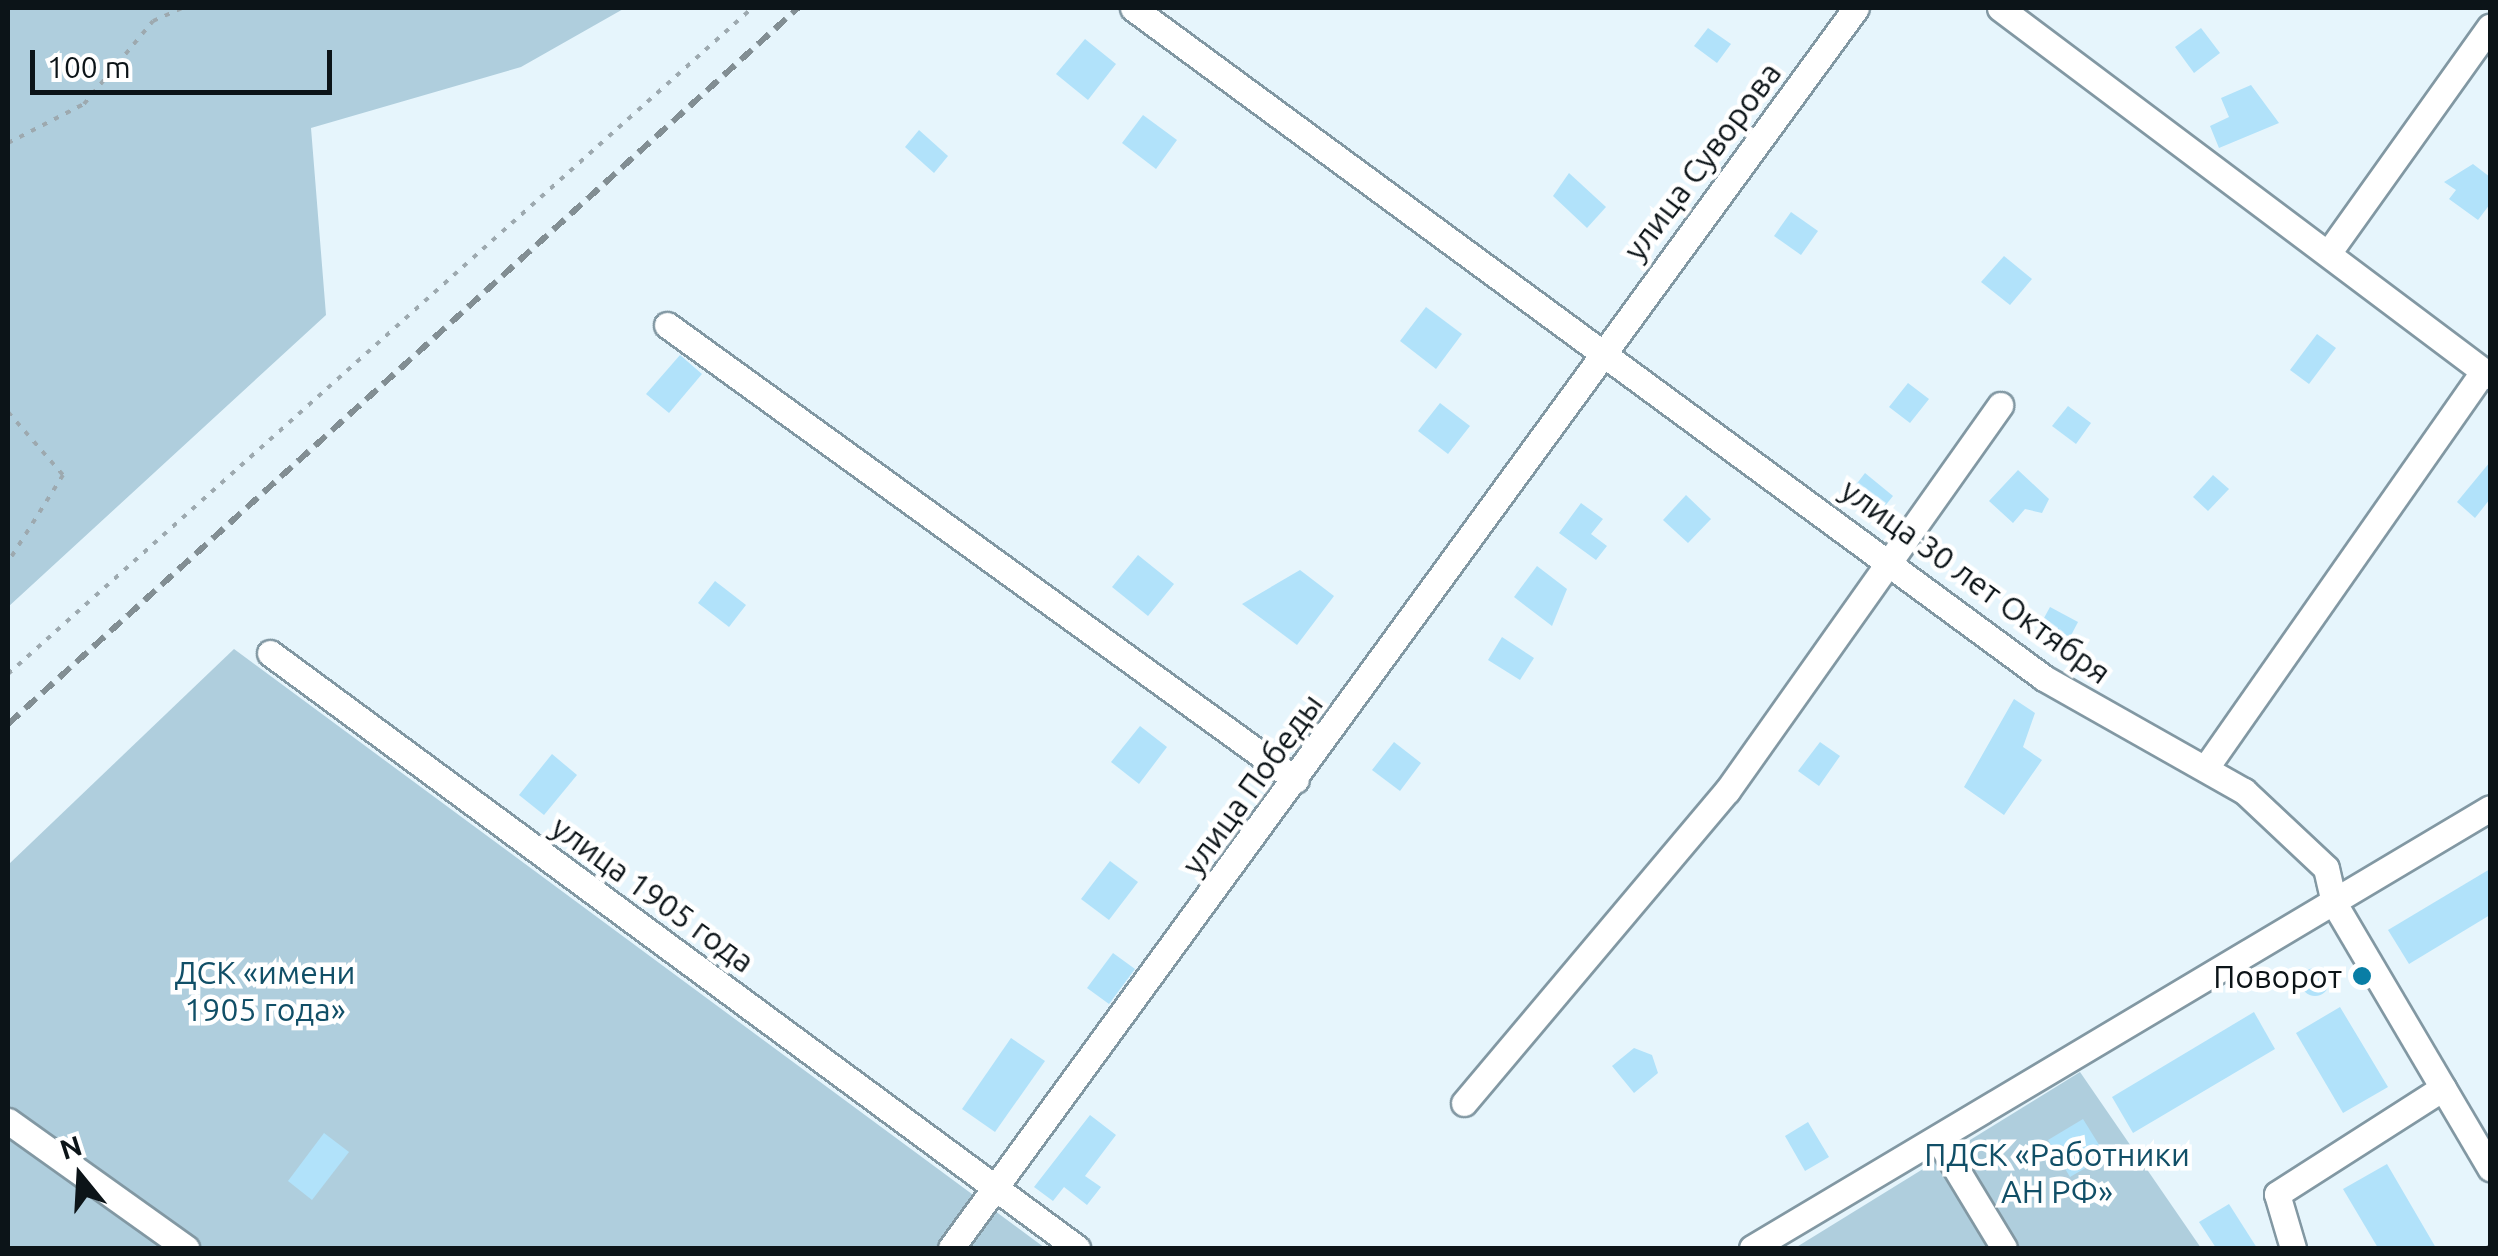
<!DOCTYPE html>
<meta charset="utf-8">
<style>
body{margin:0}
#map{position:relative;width:2498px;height:1256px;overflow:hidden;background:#e6f5fc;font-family:Ubuntu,sans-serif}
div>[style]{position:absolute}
.green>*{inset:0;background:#afcedd}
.building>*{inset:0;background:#b1e2fa}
.round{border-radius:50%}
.path>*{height:4px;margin-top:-2px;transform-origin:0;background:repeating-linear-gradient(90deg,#9da9af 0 5px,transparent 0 13px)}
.roads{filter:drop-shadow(2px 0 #8298a3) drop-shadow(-2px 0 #8298a3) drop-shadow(0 2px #8298a3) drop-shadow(0 -2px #8298a3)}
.minor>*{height:25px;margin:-12.5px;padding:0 12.5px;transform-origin:12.5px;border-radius:12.5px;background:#fff}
.rail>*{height:6px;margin-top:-3px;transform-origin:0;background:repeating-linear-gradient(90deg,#828e93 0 15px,transparent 0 23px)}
.dots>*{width:28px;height:28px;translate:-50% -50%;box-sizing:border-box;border:5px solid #fff;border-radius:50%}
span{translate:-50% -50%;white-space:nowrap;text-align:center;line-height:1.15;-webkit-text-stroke:9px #fff;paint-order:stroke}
.street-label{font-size:32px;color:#0c1418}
.park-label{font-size:32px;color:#114f67}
.poi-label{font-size:32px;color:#0c1418}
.right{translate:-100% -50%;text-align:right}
.frame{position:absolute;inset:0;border:10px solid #0c1418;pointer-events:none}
.north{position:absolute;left:30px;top:1126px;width:100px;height:100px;-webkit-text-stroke:8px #fff;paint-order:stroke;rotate:342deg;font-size:28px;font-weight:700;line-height:40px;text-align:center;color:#0c1418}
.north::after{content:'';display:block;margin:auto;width:35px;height:45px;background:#0c1418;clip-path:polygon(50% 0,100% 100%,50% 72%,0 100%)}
.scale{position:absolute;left:30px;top:50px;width:302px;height:45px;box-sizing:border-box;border:5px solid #0c1418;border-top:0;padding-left:12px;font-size:30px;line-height:35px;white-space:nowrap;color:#0c1418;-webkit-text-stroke:8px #fff;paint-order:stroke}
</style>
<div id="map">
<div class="green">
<i style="clip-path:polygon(8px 8px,625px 8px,521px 67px,311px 128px,326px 315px,8px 607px)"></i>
<i style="clip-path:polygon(234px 649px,1045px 1248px,8px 1248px,8px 865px)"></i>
<i style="clip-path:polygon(2080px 1072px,2201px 1248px,1795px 1248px)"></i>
</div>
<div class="building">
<i style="clip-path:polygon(1708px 28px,1731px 44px,1717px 63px,1694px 46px)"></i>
<i style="clip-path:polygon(2201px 28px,2220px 53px,2194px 73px,2175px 47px)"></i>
<i style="clip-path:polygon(1085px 39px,1116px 64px,1088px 100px,1056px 74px)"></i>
<i style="clip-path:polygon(2251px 85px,2279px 123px,2219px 148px,2210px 126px,2229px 117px,2221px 98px)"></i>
<i style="clip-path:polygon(1143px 115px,1177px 140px,1156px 169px,1122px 143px)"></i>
<i style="clip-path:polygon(919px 130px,948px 156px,934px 173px,905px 147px)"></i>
<i style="clip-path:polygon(2473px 164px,2490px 177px,2490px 204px,2478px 220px,2449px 199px,2456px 190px,2444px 182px)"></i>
<i style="clip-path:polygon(1569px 173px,1606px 207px,1587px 228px,1553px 196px)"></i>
<i style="clip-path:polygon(1791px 212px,1818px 231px,1801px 255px,1774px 236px)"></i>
<i style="clip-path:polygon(2004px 256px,2032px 279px,2010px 305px,1981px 282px)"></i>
<i style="clip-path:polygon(1426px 307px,1462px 334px,1436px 369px,1400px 341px)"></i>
<i style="clip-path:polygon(2317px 334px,2336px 348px,2309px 384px,2290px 370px)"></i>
<i style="clip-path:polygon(680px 355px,702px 374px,669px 413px,646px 394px)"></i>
<i style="clip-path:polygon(1908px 383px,1929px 399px,1910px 423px,1889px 407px)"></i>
<i style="clip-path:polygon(1440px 403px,1470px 426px,1448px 454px,1418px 431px)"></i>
<i style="clip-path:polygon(2068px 406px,2091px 423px,2076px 444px,2052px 426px)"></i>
<i style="clip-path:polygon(2490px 462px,2490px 499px,2475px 518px,2457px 502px)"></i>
<i style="clip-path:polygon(2018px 470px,2049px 499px,2042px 513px,2025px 509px,2013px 523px,1989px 501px)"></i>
<i style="clip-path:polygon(1865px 473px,1893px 496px,1876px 517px,1848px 495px)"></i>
<i style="clip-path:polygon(2213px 475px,2229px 489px,2208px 511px,2193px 497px)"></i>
<i style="clip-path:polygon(1686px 495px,1711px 519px,1688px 543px,1663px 520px)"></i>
<i style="clip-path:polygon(1581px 503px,1603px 519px,1591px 534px,1607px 546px,1596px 560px,1559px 533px)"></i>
<i style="clip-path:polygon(1138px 555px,1174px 584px,1148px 616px,1112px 587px)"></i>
<i style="clip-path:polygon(1537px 566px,1567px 589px,1552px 626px,1514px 597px)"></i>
<i style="clip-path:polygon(1300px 570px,1334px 596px,1297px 645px,1242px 604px)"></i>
<i style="clip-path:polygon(715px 581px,746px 605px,729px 627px,698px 603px)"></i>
<i style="clip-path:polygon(2050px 607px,2078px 622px,2066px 645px,2038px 629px)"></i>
<i style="clip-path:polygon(1502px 637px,1534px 658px,1520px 680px,1488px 660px)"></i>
<i style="clip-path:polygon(2014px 699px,2035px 713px,2023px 747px,2042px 760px,2004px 815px,1964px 787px)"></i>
<i style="clip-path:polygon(1140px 726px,1167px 747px,1139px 784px,1111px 762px)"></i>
<i style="clip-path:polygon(1394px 742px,1421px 763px,1400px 791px,1372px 770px)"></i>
<i style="clip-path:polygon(1820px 742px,1840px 756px,1819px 786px,1798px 771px)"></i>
<i style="clip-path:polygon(552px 754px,577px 775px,544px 815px,519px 795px)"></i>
<i style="clip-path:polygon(1110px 861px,1138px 882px,1109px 920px,1081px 899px)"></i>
<i style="clip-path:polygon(2490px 869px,2490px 915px,2409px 964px,2388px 930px)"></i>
<i style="clip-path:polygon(1113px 953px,1135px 969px,1109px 1004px,1087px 988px)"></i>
<i class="round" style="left:2301px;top:968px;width:28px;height:28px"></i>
<i style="clip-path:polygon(2340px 1007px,2388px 1087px,2343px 1113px,2296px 1033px)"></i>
<i style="clip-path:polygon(2254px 1012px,2275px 1049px,2133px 1133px,2112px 1097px)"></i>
<i style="clip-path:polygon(1011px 1038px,1045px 1061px,995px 1132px,962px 1109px)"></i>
<i style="clip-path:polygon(1634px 1048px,1652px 1055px,1658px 1073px,1634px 1093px,1612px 1066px)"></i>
<i style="clip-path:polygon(1090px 1115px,1116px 1135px,1085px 1176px,1101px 1187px,1087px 1205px,1064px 1187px,1053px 1201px,1034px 1187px)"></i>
<i style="clip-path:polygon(2083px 1119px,2106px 1156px,2070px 1177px,2048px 1140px)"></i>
<i style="clip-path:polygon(1808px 1122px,1829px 1157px,1805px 1171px,1785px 1136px)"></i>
<i style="clip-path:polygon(324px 1133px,349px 1152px,312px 1200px,288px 1181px)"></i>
<i style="clip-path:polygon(2387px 1164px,2436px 1248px,2378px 1248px,2343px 1189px)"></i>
<i style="clip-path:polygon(2229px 1204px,2257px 1248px,2216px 1248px,2199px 1222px)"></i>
</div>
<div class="path">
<i style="left:8px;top:143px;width:85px;rotate:-27.2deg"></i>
<i style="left:84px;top:104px;width:108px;rotate:-50.3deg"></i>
<i style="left:153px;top:21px;width:32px;rotate:-24deg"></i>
<i style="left:8px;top:412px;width:84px;rotate:48.9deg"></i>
<i style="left:63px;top:475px;width:103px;rotate:122.3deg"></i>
<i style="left:8px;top:674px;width:999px;rotate:-41.83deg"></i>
<i style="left:2487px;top:1248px;width:4px;rotate:-34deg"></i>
</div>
<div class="roads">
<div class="minor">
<i style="left:1133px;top:8px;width:1131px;rotate:36.33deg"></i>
<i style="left:2044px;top:678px;width:230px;rotate:29.5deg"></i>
<i style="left:2244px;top:791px;width:112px;rotate:43.2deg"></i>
<i style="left:2326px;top:868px;width:36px;rotate:77deg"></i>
<i style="left:2334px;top:903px;width:308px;rotate:59.5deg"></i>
<i style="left:2000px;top:8px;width:613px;rotate:36.91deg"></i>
<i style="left:2329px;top:252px;width:277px;rotate:-54.5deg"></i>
<i style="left:667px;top:325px;width:776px;rotate:35.88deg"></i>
<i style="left:270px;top:653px;width:1003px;rotate:36.4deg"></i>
<i style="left:2207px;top:766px;width:482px;rotate:-55deg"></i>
<i style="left:1464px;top:1103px;width:408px;rotate:-49.9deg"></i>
<i style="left:1727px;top:791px;width:473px;rotate:-54.7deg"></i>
<i style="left:8px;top:1121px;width:219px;rotate:35.5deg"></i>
<i style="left:1938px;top:1139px;width:127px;rotate:58.8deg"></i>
<i style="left:951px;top:1248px;width:1535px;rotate:-53.88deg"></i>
<i style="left:1752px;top:1248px;width:859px;rotate:-30.8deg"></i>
<i style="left:2293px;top:1248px;width:56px;rotate:-106.5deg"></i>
<i style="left:2277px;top:1194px;width:197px;rotate:-32.6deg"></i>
</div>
</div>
<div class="rail">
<i style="left:8px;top:724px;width:1066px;rotate:-42.19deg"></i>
</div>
<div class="dots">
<i style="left:2362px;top:976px;background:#097ea5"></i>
</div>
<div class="street-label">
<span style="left:1702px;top:161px;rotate:-53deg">улица Суворова</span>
<span style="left:1976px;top:581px;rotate:36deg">улица 30 лет Октября</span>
<span style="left:1252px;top:784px;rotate:-54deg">улица Победы</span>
<span style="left:653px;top:894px;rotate:36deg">улица 1905 года</span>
</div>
<div class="park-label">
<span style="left:265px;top:991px">ДСК «имени<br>1905 года»</span>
<span style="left:2057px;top:1173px">ПДСК «Работники<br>АН РФ»</span>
</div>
<div class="poi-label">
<span class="right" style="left:2342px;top:976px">Поворот</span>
</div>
<div class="frame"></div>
<div class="north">N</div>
<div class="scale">100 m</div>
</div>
